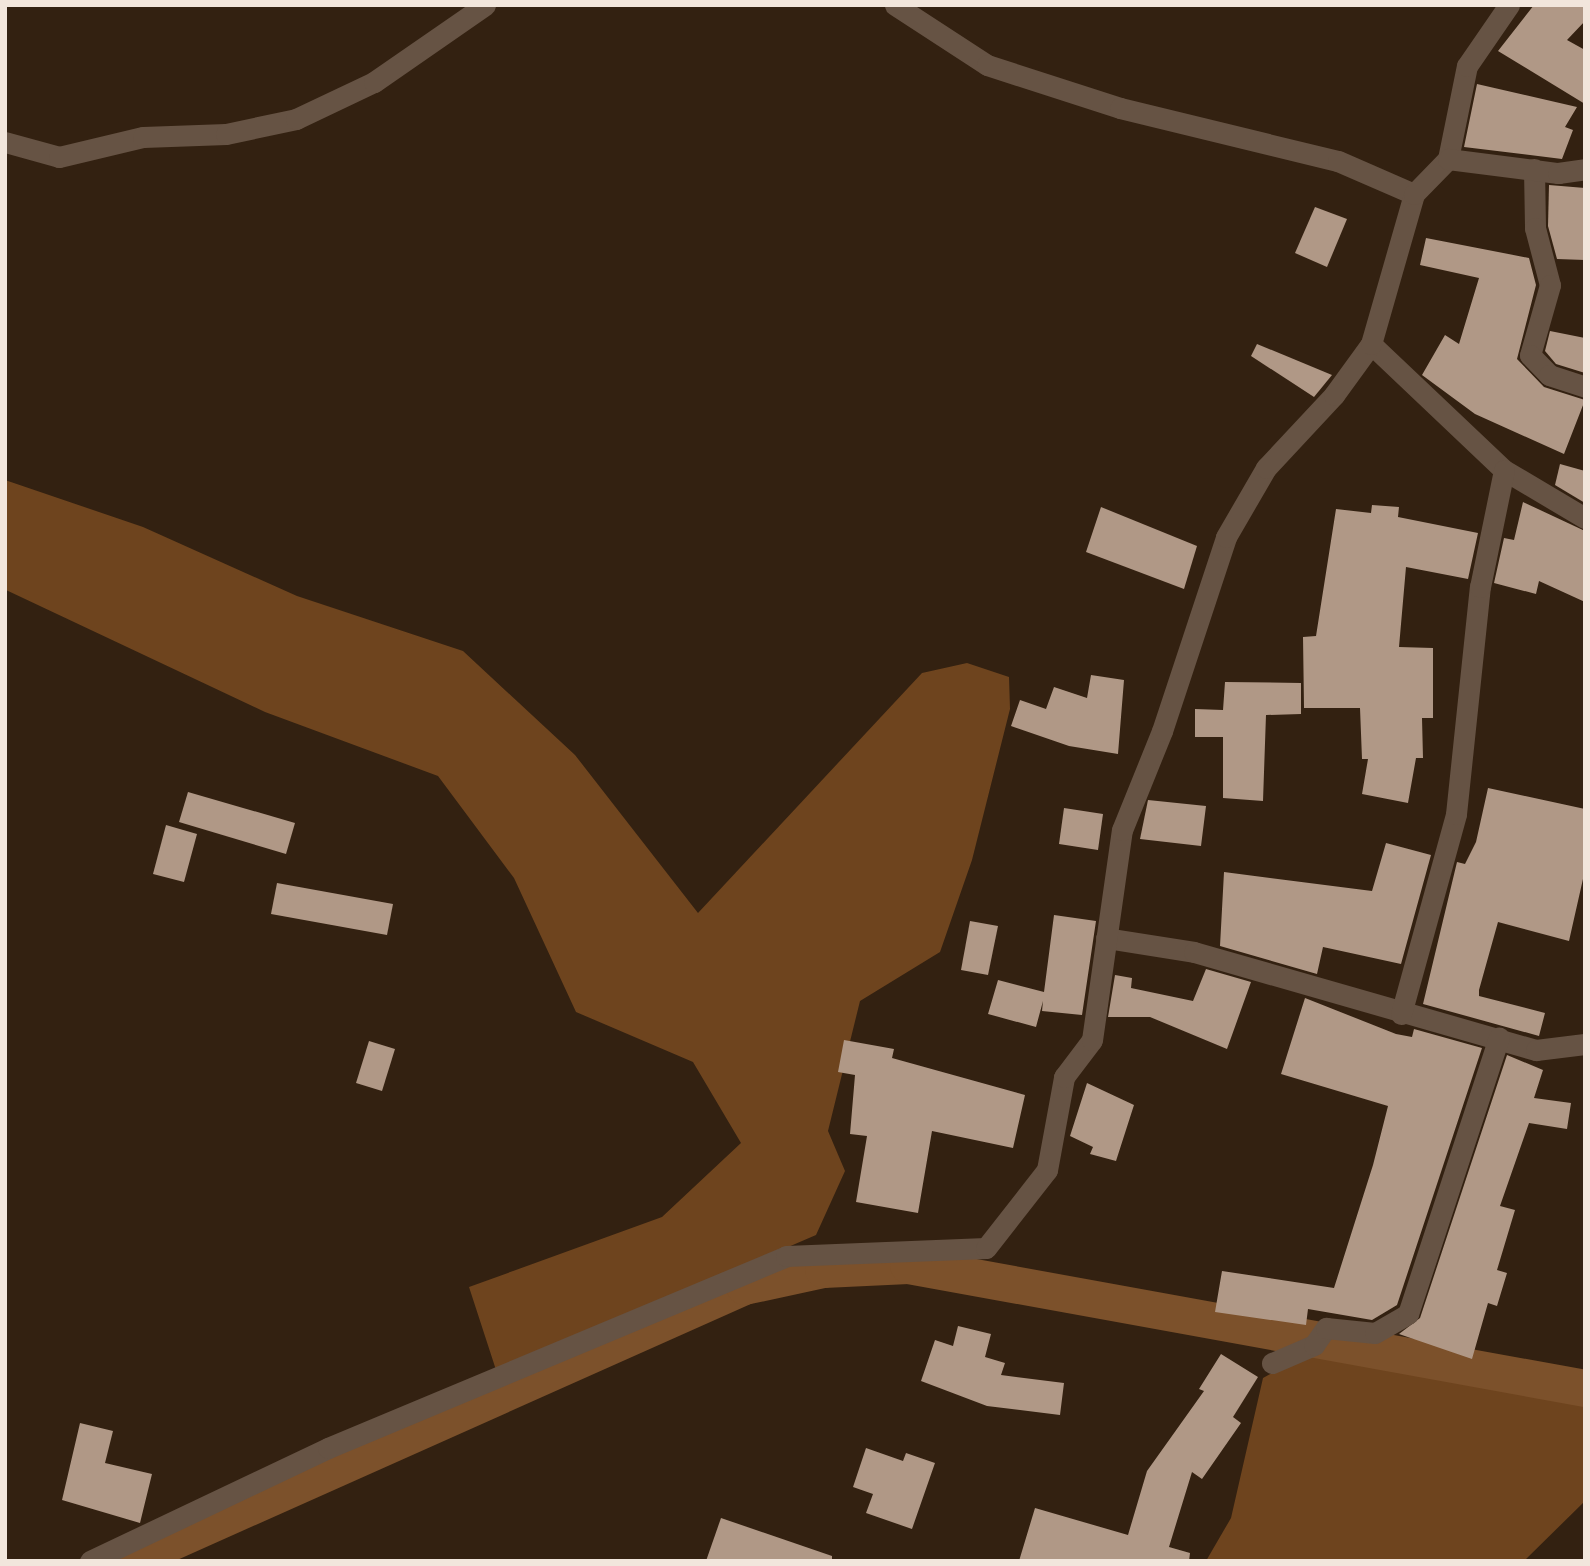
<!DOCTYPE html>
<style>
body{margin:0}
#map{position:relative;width:1590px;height:1566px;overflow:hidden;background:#332111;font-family:"PT Serif",serif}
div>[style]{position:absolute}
.forest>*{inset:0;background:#6e441e}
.canal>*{height:37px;margin:-18.5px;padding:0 18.5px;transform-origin:18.5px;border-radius:18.5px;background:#7c512b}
.building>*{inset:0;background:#b09886}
.street>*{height:21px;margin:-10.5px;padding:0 10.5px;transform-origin:10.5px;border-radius:10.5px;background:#665344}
span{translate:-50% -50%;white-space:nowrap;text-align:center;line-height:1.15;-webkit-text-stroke:7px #140c06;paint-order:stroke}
.frame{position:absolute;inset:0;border:7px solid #f2e6dc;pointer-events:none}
</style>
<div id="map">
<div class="forest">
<i style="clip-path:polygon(5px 480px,143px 527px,297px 596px,463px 651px,575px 755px,698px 913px,922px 673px,967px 663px,1009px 677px,1010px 709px,972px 860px,940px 952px,860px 1001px,828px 1131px,845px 1171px,816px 1235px,497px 1373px,469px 1287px,662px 1217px,741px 1143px,693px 1062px,576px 1012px,514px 878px,438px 776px,265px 712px,6px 590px)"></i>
<i style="clip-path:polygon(1307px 1354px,1585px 1399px,1585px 1501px,1524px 1561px,1206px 1561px,1231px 1518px,1263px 1378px)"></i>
</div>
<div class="canal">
<i style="left:128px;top:1561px;width:675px;rotate:-24.06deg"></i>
<i style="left:744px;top:1286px;width:81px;rotate:-12.1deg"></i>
<i style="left:823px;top:1269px;width:85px;rotate:-2.7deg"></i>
<i style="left:908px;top:1265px;width:688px;rotate:10.3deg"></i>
</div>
<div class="building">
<i style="clip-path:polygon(1534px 5px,1585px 5px,1585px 21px,1567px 40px,1585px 50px,1585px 104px,1498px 51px)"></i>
<i style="clip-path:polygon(1477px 84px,1577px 107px,1565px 127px,1573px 130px,1562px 159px,1464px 147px)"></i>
<i style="clip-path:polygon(1549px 185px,1585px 188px,1585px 260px,1557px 259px,1548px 226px)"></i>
<i style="clip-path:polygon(1315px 207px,1347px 219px,1327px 267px,1295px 253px)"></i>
<i style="clip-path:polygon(1426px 238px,1529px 258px,1536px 285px,1517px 359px,1544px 387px,1585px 400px,1564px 454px,1475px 414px,1422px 375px,1445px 335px,1459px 344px,1479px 278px,1420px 265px)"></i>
<i style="clip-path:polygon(1550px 331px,1585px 338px,1585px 373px,1556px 364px,1545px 351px)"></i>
<i style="clip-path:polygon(1257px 344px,1332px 375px,1314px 397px,1251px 356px)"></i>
<i style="clip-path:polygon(1560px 464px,1585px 471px,1585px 503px,1555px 485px)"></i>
<i style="clip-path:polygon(1523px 502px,1585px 531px,1585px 602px,1539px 581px,1536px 594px,1494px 583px,1504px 538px,1514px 540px)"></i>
<i style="clip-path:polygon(1372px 505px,1399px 507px,1398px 517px,1478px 533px,1468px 579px,1406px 567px,1399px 647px,1433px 648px,1433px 718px,1422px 718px,1423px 758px,1416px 758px,1408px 803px,1362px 794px,1368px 759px,1362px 759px,1360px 708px,1304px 708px,1303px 637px,1316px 636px,1336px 509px,1371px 513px)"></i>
<i style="clip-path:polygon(1101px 507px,1197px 546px,1184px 589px,1086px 552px)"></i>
<i style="clip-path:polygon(1091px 675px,1124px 680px,1118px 754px,1069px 746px,1011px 726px,1020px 700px,1046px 709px,1054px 687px,1087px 698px)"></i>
<i style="clip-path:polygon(1225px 682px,1301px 683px,1301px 714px,1266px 715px,1263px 801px,1223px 798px,1223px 737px,1195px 737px,1195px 709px,1223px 710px)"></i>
<i style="clip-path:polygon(1488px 788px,1585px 809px,1585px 870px,1569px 941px,1498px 922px,1479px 990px,1479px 996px,1545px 1013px,1539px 1036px,1423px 1004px,1457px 862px,1465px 864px,1476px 842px)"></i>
<i style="clip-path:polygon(188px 792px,295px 823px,286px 854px,179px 822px)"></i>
<i style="clip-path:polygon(1148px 800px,1206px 806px,1201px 846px,1140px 839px)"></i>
<i style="clip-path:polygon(1064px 808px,1103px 814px,1098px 850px,1059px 844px)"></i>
<i style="clip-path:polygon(166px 825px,197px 834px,184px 882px,153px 874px)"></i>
<i style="clip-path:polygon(1386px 843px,1431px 855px,1401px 964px,1323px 947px,1317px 974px,1220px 946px,1224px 872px,1372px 891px)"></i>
<i style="clip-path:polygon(277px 883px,393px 904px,387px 935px,271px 914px)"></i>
<i style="clip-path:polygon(1054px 915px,1096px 921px,1082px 1015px,1042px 1011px,1043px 1001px,1036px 1027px,988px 1014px,998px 980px,1044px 992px)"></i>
<i style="clip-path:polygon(970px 921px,998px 926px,988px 975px,961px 970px)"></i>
<i style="clip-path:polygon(1206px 969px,1251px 982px,1227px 1049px,1150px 1017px,1108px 1017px,1115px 975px,1132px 978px,1131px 988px,1193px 1001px)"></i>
<i style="clip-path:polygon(1305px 998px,1396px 1034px,1412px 1037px,1414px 1029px,1482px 1048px,1397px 1305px,1372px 1320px,1308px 1309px,1306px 1325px,1215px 1312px,1222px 1271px,1334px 1288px,1373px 1165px,1388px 1106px,1281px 1074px)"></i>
<i style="clip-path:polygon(844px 1040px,894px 1049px,892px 1058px,1025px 1095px,1013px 1148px,932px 1131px,918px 1213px,856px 1202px,867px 1136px,850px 1134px,855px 1075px,838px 1072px)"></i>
<i style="clip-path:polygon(369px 1041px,395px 1049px,382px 1091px,356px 1083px)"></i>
<i style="clip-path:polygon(1507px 1055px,1543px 1070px,1534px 1098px,1571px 1103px,1567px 1129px,1529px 1123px,1500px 1206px,1515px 1210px,1497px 1270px,1507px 1273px,1497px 1306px,1488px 1303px,1472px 1359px,1399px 1334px,1420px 1318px)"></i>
<i style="clip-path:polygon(1087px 1083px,1134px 1105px,1116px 1161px,1090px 1154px,1093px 1147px,1070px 1136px)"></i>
<i style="clip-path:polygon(958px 1326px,991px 1334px,985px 1357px,1005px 1363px,1001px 1375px,1064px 1383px,1060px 1415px,987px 1406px,921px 1381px,935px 1340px,953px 1346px)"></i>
<i style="clip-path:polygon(1221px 1354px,1258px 1377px,1233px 1417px,1241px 1423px,1202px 1479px,1192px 1472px,1169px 1547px,1190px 1553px,1189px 1561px,1019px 1561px,1035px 1508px,1128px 1535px,1147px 1471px,1204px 1391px,1199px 1389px)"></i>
<i style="clip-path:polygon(80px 1423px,113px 1431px,105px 1463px,152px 1474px,140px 1523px,62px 1500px)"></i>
<i style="clip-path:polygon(866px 1448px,903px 1461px,906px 1453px,935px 1463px,912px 1529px,866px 1513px,873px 1494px,853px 1487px)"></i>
<i style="clip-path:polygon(721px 1518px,832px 1556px,832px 1561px,706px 1561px)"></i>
</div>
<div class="street">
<i style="left:895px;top:5px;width:110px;rotate:33.1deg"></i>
<i style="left:987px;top:65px;width:140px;rotate:17.9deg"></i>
<i style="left:1120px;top:108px;width:224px;rotate:13.7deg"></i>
<i style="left:1338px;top:161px;width:83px;rotate:23.5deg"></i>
<i style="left:5px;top:142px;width:56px;rotate:15.5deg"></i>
<i style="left:59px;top:157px;width:86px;rotate:-13.4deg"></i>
<i style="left:143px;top:137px;width:83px;rotate:-2.1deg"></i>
<i style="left:226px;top:134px;width:72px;rotate:-12.1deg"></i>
<i style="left:296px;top:119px;width:86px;rotate:-25.4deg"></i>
<i style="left:374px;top:82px;width:135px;rotate:-34.7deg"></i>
<i style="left:1448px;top:159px;width:95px;rotate:-78.5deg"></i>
<i style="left:1467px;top:66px;width:74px;rotate:-55.5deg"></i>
<i style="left:1534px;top:169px;width:59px;rotate:89deg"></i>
<i style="left:1535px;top:228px;width:59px;rotate:75.3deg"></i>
<i style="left:1550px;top:285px;width:73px;rotate:105.9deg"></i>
<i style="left:1530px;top:355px;width:28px;rotate:46deg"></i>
<i style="left:1549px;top:375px;width:38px;rotate:18deg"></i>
<i style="left:1371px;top:344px;width:183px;rotate:43.5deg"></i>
<i style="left:1504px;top:470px;width:94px;rotate:30.7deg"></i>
<i style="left:1106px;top:938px;width:89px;rotate:9deg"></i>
<i style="left:1194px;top:952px;width:356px;rotate:16deg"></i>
<i style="left:1536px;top:1050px;width:49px;rotate:-7deg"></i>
<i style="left:1401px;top:1014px;width:207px;rotate:-74.6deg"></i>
<i style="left:1456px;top:814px;width:228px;rotate:-84deg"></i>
<i style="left:1480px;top:587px;width:119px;rotate:-78.4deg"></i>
<i style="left:1272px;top:1363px;width:46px;rotate:-23.2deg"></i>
<i style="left:1314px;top:1345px;width:21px;rotate:-55deg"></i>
<i style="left:1326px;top:1328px;width:49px;rotate:5.8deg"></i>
<i style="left:1375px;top:1333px;width:38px;rotate:-30deg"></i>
<i style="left:1408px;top:1314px;width:291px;rotate:-71.8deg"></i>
<i style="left:90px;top:1561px;width:263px;rotate:-25.4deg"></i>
<i style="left:328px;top:1448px;width:497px;rotate:-22.7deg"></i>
<i style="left:786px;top:1256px;width:200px;rotate:-2.3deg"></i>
<i style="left:986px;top:1248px;width:99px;rotate:-52deg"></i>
<i style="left:1047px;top:1170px;width:95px;rotate:-79.6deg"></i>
<i style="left:1064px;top:1077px;width:46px;rotate:-52.9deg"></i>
<i style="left:1092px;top:1040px;width:212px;rotate:-81.9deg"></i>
<i style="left:1122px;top:830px;width:107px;rotate:-68deg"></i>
<i style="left:1162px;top:731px;width:204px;rotate:-71.7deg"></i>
<i style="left:1226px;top:537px;width:80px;rotate:-59.9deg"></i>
<i style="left:1266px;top:468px;width:100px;rotate:-47deg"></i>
<i style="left:1334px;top:395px;width:63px;rotate:-54deg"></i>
<i style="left:1371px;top:344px;width:156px;rotate:-74deg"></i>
<i style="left:1414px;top:194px;width:49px;rotate:-45.8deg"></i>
<i style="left:1448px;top:159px;width:111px;rotate:7.3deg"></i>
<i style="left:1558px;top:173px;width:27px;rotate:-8deg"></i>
</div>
<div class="frame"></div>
</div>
